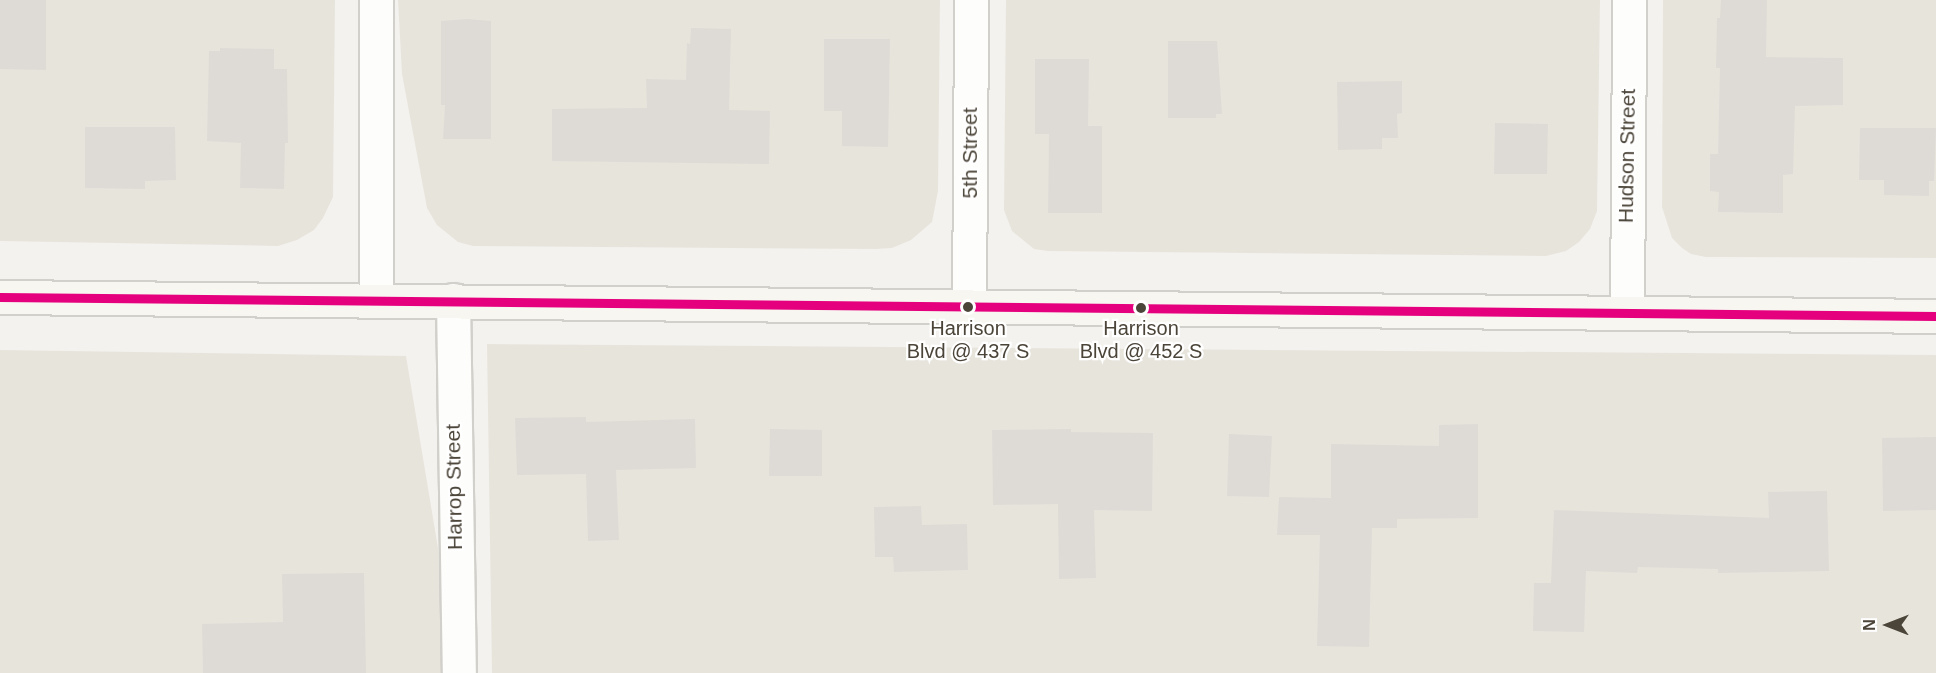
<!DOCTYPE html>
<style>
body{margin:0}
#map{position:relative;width:1936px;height:673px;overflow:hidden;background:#f4f2ee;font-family:Helvetica,sans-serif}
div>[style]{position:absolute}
.residential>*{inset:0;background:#e7e4dc}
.building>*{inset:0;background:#dedbd6}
.roads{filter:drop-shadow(2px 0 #d2d0cb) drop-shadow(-2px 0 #d2d0cb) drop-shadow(0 2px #d2d0cb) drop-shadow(0 -2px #d2d0cb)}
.minor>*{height:33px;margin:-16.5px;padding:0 16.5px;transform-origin:16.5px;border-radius:16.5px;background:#fdfdfc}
.secondary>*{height:33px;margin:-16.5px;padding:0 16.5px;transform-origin:16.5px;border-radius:16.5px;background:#f7f6f1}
.bus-1>*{height:9px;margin:-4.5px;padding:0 4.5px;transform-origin:4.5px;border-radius:4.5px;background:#e5007d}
.dots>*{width:16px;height:16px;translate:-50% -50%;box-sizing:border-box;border:3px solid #fff;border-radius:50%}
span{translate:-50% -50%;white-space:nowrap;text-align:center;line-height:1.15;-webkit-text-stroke:4.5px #fff;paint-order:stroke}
.bus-label{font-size:20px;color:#4b4439}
.street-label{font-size:21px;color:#4b4439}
.north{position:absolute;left:1858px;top:595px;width:60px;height:60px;-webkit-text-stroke:4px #fff;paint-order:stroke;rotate:270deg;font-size:16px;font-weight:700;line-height:24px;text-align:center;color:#4b4439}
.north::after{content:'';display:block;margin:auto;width:21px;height:27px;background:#4b4439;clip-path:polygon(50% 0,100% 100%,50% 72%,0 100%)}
</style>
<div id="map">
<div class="residential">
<i style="clip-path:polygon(0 0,335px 0,333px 197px,323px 218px,314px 230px,297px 240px,278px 246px,0 241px)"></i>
<i style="clip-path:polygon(398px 0,940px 0,938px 191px,932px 222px,911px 240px,892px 248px,876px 249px,473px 246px,458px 242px,437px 225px,427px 208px,402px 74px)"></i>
<i style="clip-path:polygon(1006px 0,1600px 0,1597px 211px,1590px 229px,1579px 242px,1566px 251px,1546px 256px,1048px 251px,1034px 249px,1012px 231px,1004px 210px)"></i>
<i style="clip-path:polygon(1663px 0,1936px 0,1936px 258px,1706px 257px,1691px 254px,1682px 248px,1672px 238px,1662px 207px)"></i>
<i style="clip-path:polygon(487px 344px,1936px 355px,1936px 673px,492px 673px)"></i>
<i style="clip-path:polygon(0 350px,406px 356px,447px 602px,448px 673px,0 673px)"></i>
</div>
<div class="building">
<i style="clip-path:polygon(0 0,46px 0,46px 70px,0 69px)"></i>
<i style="clip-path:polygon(1721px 0,1767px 0,1766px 57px,1843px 58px,1843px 105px,1795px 106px,1793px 174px,1783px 175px,1783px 213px,1718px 212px,1719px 192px,1710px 191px,1710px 154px,1718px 154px,1720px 68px,1716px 68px,1717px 18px,1720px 18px)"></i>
<i style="clip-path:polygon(467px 19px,491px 21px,491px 139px,443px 139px,445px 105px,441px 105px,441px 21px)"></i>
<i style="clip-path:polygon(691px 28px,731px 29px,729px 110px,770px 111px,769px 164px,552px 161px,552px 109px,647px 108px,646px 79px,686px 80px,687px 43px,690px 44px)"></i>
<i style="clip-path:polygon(824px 39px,890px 39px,888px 147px,842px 146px,842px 111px,824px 111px)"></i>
<i style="clip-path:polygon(1168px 41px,1217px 41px,1222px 114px,1216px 114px,1216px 118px,1168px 118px)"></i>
<i style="clip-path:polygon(220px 48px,274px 49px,274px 69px,287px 69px,288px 143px,285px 143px,284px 189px,240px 188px,241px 143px,207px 141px,209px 51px,220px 51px)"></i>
<i style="clip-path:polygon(1035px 59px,1089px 59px,1088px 126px,1102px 126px,1102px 213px,1048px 213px,1049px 134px,1035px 134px)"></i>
<i style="clip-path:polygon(1402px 81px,1402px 113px,1397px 114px,1398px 138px,1382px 138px,1382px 149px,1338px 150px,1337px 82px)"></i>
<i style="clip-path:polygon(1495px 123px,1548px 124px,1547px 174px,1494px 174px)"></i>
<i style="clip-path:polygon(85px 127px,175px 127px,176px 180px,145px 181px,145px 189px,85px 188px)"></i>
<i style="clip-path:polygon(1860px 128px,1936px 128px,1934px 181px,1929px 181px,1929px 196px,1884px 195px,1884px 180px,1859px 180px)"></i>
<i style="clip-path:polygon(586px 417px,586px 422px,695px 419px,696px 468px,616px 470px,619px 540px,588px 541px,586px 474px,517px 475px,515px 418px)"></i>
<i style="clip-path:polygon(1478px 424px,1478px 518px,1397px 519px,1397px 528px,1372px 528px,1369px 647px,1317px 646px,1320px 535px,1277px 535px,1279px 497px,1331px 498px,1331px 444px,1439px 446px,1439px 425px)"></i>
<i style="clip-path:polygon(770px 429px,822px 430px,822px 476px,769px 476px)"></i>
<i style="clip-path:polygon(1071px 429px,1071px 432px,1153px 433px,1152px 511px,1094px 510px,1096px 578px,1059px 579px,1058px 504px,993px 505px,992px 430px)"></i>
<i style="clip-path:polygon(1229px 434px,1272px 436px,1269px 497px,1227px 496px)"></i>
<i style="clip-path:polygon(1936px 437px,1936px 510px,1883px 511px,1882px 438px)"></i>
<i style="clip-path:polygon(1827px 491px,1829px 571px,1718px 573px,1718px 569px,1638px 567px,1637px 573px,1586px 571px,1584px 632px,1533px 631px,1534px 583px,1551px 583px,1554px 510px,1769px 518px,1768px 492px)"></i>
<i style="clip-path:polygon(921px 506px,922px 525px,967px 524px,968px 570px,894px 572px,893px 557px,875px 557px,874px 507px)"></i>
<i style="clip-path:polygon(364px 573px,366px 673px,203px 673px,202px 624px,283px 622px,282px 574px)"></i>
</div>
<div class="roads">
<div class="minor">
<i style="left:376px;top:299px;width:299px;rotate:-90deg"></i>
<i style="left:453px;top:300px;width:373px;rotate:89.1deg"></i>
<i style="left:969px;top:306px;width:306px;rotate:-89.6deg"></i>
<i style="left:1627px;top:313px;width:313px;rotate:-89.6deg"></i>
</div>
<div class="secondary">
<i style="left:0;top:297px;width:1936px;rotate:0.56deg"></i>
</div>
</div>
<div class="bus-1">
<i style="left:0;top:297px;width:1936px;rotate:0.56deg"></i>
</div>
<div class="dots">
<i style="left:968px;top:307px;background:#4b4439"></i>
<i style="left:1141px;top:308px;background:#4b4439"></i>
</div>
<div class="bus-label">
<span style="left:968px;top:340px">Harrison<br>Blvd @ 437 S</span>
<span style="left:1141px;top:340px">Harrison<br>Blvd @ 452 S</span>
</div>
<div class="street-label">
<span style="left:970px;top:153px;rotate:-90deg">5th Street</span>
<span style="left:1627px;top:156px;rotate:-89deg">Hudson Street</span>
<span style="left:454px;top:487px;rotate:-91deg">Harrop Street</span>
</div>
<div class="north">N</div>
</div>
